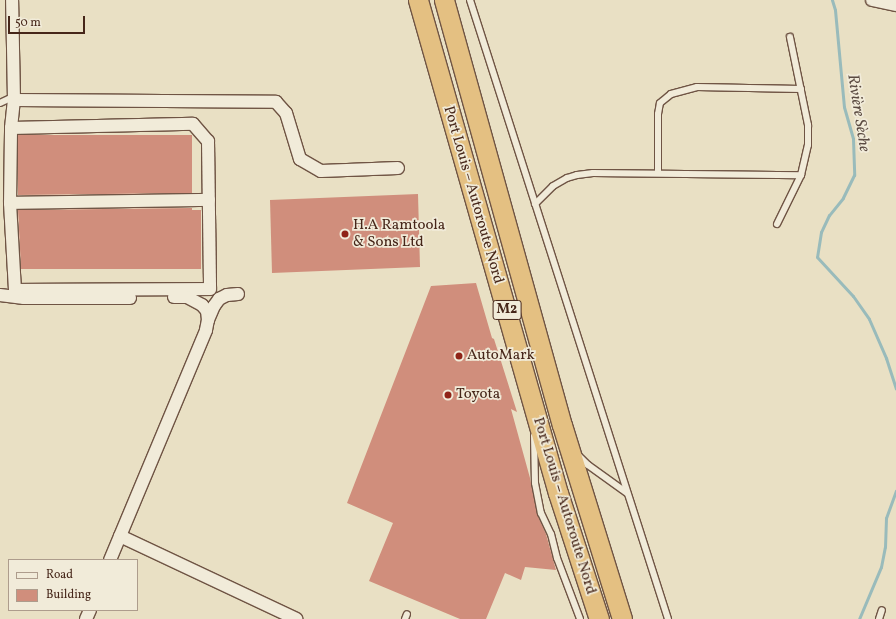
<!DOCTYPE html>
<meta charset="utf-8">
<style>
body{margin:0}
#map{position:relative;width:896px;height:619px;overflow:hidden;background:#e9e0c4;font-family:Vollkorn,serif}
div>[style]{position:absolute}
.stream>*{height:3px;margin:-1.5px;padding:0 1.5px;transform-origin:1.5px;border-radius:1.5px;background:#9bb}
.building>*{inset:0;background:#d08e7c}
.roads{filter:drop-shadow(1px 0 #6f5444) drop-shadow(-1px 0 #6f5444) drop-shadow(0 1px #6f5444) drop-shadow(0 -1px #6f5444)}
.service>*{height:6px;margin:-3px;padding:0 3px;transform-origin:3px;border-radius:3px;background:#f1ebd9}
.minor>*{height:12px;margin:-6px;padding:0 6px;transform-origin:6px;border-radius:6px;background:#f1ebd9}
.trunk>*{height:19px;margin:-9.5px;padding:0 9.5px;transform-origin:9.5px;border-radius:9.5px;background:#e4c082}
.dots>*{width:11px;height:11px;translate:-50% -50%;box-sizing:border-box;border:2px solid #f1ebd9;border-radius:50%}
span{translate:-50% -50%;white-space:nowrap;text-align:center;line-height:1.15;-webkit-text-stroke:3.5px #f1ebd9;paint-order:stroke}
.shield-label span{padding:1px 3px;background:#f1ebd9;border:1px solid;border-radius:3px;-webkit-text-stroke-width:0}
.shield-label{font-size:14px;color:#462619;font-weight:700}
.street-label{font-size:15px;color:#462619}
.poi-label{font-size:15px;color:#462619}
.left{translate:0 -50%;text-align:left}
.water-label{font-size:16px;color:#5b4b42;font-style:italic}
.legend{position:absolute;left:8px;top:559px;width:130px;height:52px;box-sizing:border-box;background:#f1ebd9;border:1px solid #ad9c8c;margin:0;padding:5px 7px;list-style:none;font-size:12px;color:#462619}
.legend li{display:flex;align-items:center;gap:8px;height:20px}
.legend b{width:20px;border:1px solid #ad9c8c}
.scale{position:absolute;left:8px;top:16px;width:77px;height:18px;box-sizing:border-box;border:2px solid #462619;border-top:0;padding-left:5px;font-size:12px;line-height:14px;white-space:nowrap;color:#462619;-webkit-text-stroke:3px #f1ebd9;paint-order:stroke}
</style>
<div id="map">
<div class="stream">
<i style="left:832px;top:0;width:10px;rotate:73deg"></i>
<i style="left:835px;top:10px;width:97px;rotate:84.7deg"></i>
<i style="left:844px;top:107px;width:33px;rotate:74deg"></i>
<i style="left:853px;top:139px;width:36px;rotate:88deg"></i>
<i style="left:854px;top:175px;width:25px;rotate:116deg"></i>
<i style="left:843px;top:198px;width:22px;rotate:129deg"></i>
<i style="left:829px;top:215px;width:19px;rotate:115deg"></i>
<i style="left:821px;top:232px;width:25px;rotate:99deg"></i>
<i style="left:817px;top:257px;width:53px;rotate:47.3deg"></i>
<i style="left:853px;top:296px;width:28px;rotate:55deg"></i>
<i style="left:869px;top:319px;width:43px;rotate:66.4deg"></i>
<i style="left:886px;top:358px;width:32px;rotate:72deg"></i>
<i style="left:859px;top:619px;width:56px;rotate:-67.1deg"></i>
<i style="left:881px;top:567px;width:20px;rotate:-79deg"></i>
<i style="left:885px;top:547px;width:29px;rotate:-88deg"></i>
<i style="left:886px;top:518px;width:29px;rotate:-70deg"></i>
</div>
<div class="building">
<i style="clip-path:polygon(18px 135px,192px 135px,192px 193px,18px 195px)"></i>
<i style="clip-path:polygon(418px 194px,420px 267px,272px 273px,270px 200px)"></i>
<i style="clip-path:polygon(192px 208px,192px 210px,201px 210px,201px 269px,21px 269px,18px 210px)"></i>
<i style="clip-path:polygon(476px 283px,492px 338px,494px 339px,517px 412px,511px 409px,530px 478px,537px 514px,546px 534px,556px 570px,525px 567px,521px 580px,505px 573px,486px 619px,460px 619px,369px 581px,393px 523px,347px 503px,431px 286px)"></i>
</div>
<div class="roads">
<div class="service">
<i style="left:470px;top:0;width:650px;rotate:72.26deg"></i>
<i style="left:0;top:103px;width:14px;rotate:-25deg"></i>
<i style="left:658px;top:173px;width:59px;rotate:-90deg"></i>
<i style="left:658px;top:114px;width:11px;rotate:-80deg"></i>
<i style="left:660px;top:103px;width:14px;rotate:-39deg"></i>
<i style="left:671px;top:94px;width:27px;rotate:-15deg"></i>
<i style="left:697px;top:87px;width:104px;rotate:1.1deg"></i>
<i style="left:535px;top:204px;width:25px;rotate:-45deg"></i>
<i style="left:553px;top:186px;width:16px;rotate:-30deg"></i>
<i style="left:567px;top:178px;width:10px;rotate:-17deg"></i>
<i style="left:577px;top:175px;width:16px;rotate:-7deg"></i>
<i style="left:593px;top:173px;width:208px;rotate:0.6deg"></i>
<i style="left:777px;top:224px;width:55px;rotate:-63.9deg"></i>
<i style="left:801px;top:175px;width:31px;rotate:-77deg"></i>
<i style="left:808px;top:145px;width:20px;rotate:-90deg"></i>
<i style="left:808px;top:125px;width:90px;rotate:-101.6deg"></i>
<i style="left:534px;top:436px;width:47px;rotate:88.8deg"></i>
<i style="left:535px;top:483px;width:31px;rotate:79deg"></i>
<i style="left:541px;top:513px;width:23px;rotate:65deg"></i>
<i style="left:551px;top:534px;width:25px;rotate:76deg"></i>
<i style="left:557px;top:558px;width:65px;rotate:69.3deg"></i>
<i style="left:578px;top:455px;width:14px;rotate:45deg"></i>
<i style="left:588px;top:465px;width:48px;rotate:35.7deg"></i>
<i style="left:405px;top:619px;width:5px;rotate:-68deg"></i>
<i style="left:879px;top:619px;width:9px;rotate:-72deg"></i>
</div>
<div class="minor">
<i style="left:872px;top:0;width:25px;rotate:12deg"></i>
<i style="left:14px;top:100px;width:262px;rotate:0.4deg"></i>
<i style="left:276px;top:102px;width:15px;rotate:48deg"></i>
<i style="left:286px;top:113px;width:48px;rotate:73.1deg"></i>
<i style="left:300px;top:159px;width:24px;rotate:30deg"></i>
<i style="left:321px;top:171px;width:77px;rotate:-2.2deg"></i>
<i style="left:11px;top:128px;width:182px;rotate:-1.3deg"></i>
<i style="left:193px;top:124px;width:23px;rotate:49deg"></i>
<i style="left:208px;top:141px;width:148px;rotate:89.2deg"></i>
<i style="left:210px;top:289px;width:195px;rotate:179.7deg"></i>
<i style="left:15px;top:290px;width:87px;rotate:-93.3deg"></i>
<i style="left:10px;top:203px;width:75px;rotate:-89.2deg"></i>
<i style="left:11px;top:128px;width:28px;rotate:-84deg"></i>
<i style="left:14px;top:100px;width:100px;rotate:-91.1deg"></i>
<i style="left:10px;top:203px;width:199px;rotate:-0.9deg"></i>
<i style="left:0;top:295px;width:24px;rotate:7deg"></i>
<i style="left:24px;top:298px;width:106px"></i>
<i style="left:208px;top:320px;width:15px;rotate:-67deg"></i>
<i style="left:214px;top:306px;width:9px;rotate:-54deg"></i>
<i style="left:219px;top:299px;width:9px;rotate:-27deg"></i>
<i style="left:227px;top:295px;width:11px;rotate:-5deg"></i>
<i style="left:120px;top:536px;width:195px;rotate:25.2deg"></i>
<i style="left:110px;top:560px;width:249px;rotate:-67.3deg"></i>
<i style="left:206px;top:330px;width:10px;rotate:-79deg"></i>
<i style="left:208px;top:320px;width:9px;rotate:-96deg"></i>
<i style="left:207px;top:311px;width:8px;rotate:-130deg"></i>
<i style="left:202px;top:305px;width:17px;rotate:-152deg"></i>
<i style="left:187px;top:297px;width:13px;rotate:180deg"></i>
<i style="left:86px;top:619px;width:10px;rotate:-66deg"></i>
</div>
<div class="trunk">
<i style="left:418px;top:0;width:512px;rotate:74.15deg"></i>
<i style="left:558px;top:493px;width:133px;rotate:72deg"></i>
<i style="left:444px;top:0;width:441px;rotate:74.5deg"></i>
<i style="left:562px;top:425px;width:203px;rotate:72.8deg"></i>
</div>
</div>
<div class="dots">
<i style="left:345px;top:234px;background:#8f2418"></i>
<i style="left:459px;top:356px;background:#8f2418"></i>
<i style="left:448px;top:395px;background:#8f2418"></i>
</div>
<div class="shield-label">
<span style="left:507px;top:310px">M2</span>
</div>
<div class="street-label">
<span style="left:473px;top:195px;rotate:74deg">Port Louis – Autoroute Nord</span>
<span style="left:564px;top:506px;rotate:73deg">Port Louis – Autoroute Nord</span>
</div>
<div class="poi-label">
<span class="left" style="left:353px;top:234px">H.A Ramtoola<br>&amp; Sons Ltd</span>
<span class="left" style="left:467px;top:356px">AutoMark</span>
<span class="left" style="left:456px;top:395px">Toyota</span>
</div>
<div class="water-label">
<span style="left:858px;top:113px;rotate:81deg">Rivière Sèche</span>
</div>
<ul class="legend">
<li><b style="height:5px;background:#f1ebd9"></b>Road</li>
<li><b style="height:11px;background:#d08e7c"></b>Building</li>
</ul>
<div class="scale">50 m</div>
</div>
